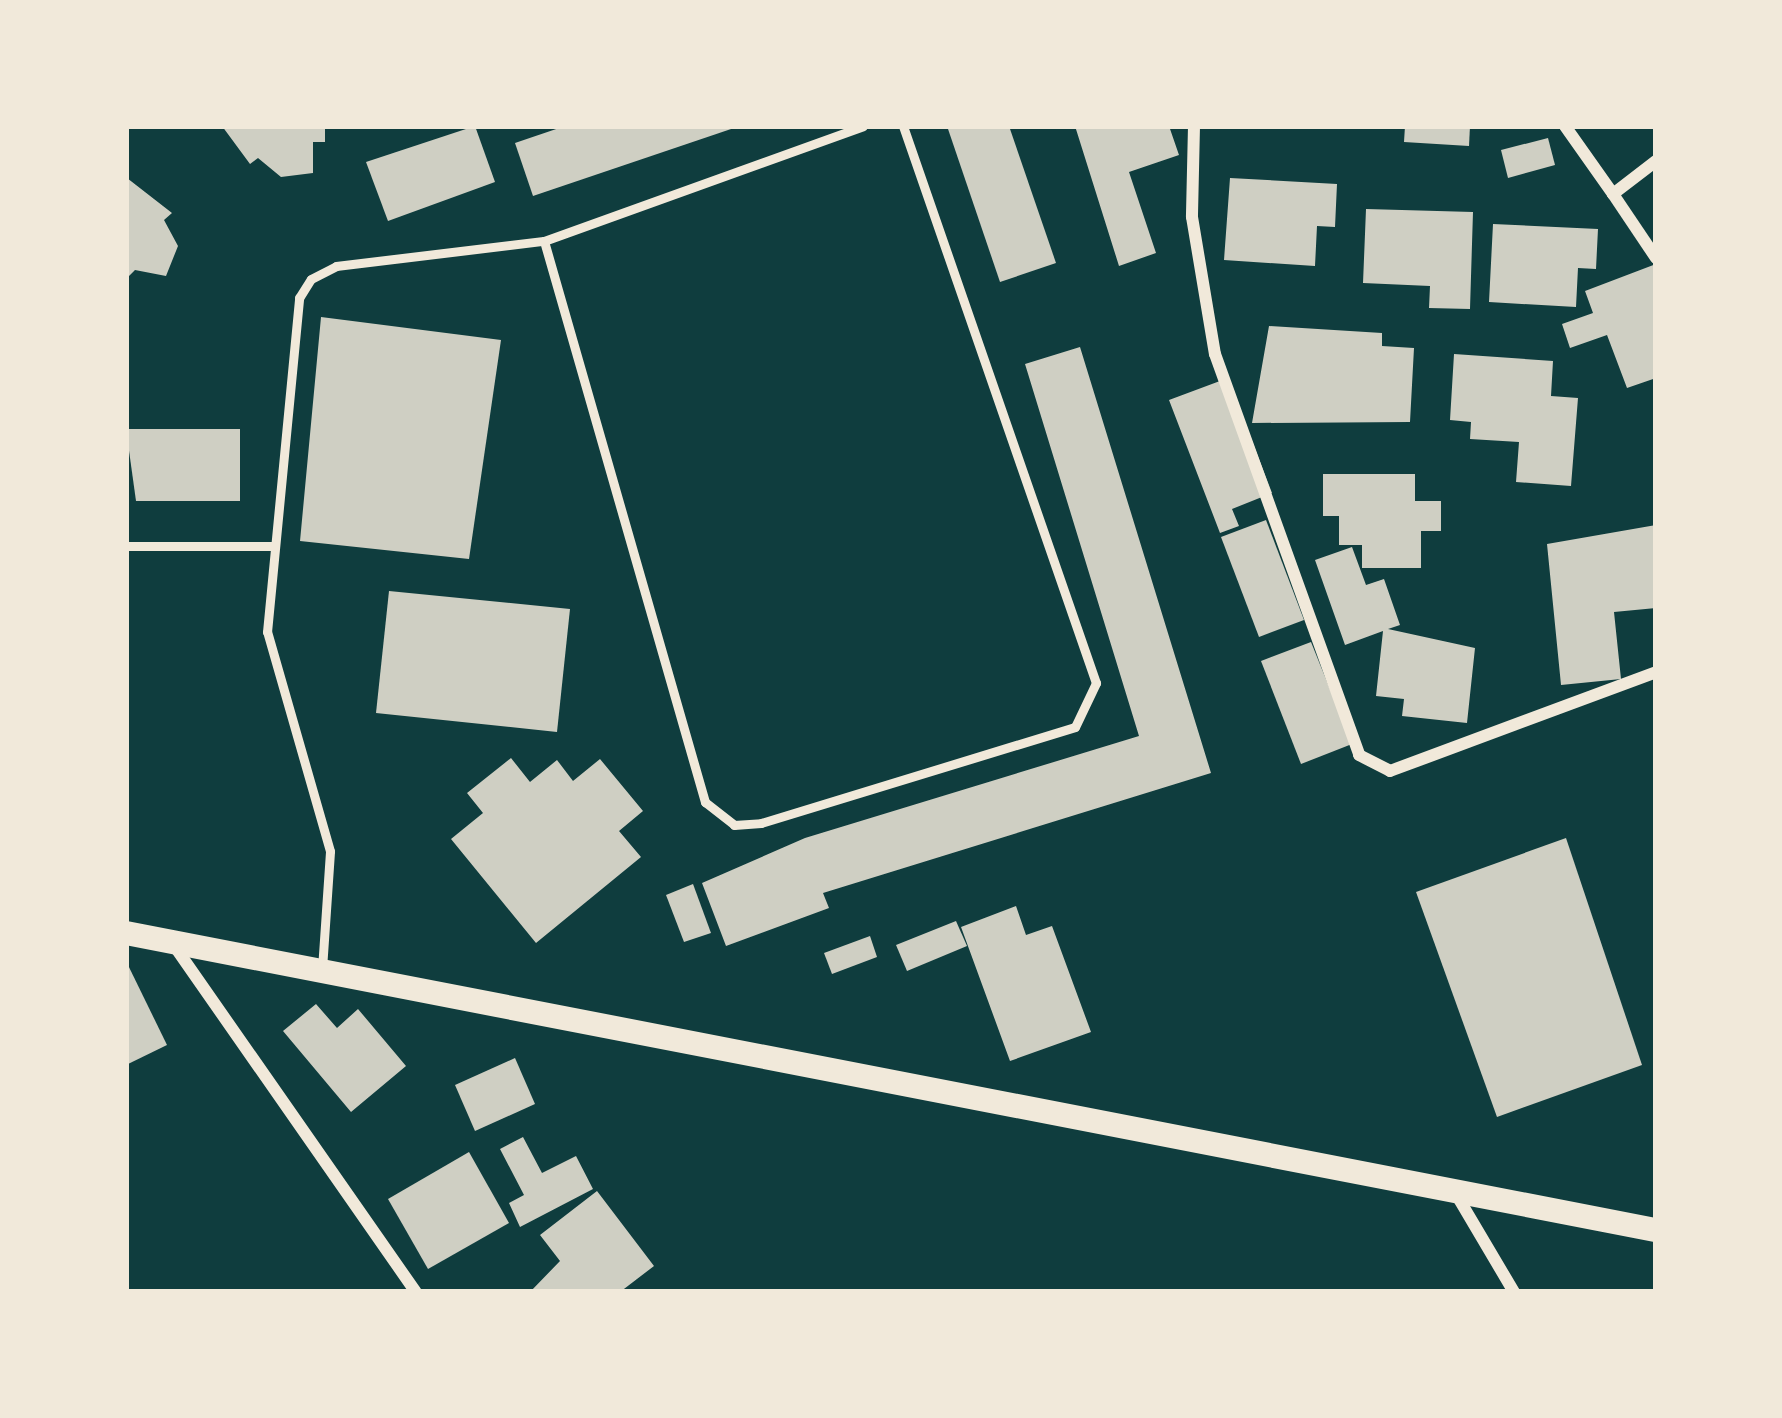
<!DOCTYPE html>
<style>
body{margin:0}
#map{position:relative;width:1782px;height:1418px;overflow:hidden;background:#0f3d3e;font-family:"DejaVu Sans",sans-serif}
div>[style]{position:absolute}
.building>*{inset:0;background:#cfcfc3}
.service>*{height:9px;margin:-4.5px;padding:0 4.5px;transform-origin:4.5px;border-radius:4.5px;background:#f1e9da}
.minor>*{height:12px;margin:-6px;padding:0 6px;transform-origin:6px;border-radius:6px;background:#f1e9da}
.secondary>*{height:24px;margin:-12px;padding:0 12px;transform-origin:12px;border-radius:12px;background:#f1e9da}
span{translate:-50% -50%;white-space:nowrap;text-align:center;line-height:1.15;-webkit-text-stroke:9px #f1e9da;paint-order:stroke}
.frame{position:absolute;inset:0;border:129px solid #f1e9da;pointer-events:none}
</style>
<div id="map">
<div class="building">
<i style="clip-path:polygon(222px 126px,325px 126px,325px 142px,313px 142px,313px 173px,281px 177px,258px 158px,250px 164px)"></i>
<i style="clip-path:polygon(475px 126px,495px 182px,388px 221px,366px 162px)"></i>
<i style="clip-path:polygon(565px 126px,737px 126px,737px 127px,533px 196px,515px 143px)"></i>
<i style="clip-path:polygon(947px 126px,1009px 126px,1056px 263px,1000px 282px)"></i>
<i style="clip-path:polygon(1075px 126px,1169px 126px,1179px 155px,1129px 172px,1156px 253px,1119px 266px)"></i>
<i style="clip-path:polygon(1405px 126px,1470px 126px,1469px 146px,1404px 142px)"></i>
<i style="clip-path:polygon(1548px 138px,1555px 165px,1508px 178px,1501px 150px)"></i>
<i style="clip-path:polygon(127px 178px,172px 213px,164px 220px,178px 246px,166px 276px,135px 270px,126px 279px)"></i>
<i style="clip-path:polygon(1230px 178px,1337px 184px,1335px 227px,1317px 226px,1315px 266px,1224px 260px)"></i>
<i style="clip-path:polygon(1366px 209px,1473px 212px,1470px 309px,1429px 308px,1430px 286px,1363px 283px)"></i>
<i style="clip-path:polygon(1493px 224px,1598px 229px,1596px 269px,1578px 268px,1576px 307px,1489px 302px)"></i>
<i style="clip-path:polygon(1656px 264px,1656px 378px,1627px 388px,1607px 335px,1570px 348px,1562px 324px,1593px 313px,1585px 291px)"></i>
<i style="clip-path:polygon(321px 317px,501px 340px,469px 559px,300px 541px)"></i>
<i style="clip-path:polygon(1269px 326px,1382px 333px,1382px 346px,1414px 348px,1410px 422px,1252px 423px)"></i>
<i style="clip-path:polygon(1080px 347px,1211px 773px,823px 893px,829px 908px,726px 946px,702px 883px,805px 838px,1139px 736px,1025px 364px)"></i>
<i style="clip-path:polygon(1454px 354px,1553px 361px,1551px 396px,1578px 398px,1571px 486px,1516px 482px,1519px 442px,1470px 439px,1471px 422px,1450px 420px)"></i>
<i style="clip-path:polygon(1228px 378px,1272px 493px,1232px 509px,1239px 526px,1220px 533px,1169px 400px)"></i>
<i style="clip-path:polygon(126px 429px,240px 429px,240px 501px,136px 501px)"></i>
<i style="clip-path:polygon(1323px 474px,1415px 474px,1415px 501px,1441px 501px,1441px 531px,1421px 531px,1421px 568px,1362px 568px,1362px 545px,1339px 545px,1339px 516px,1323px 516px)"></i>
<i style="clip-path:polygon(1266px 520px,1304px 620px,1259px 637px,1221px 537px)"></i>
<i style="clip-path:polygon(1656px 525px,1656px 608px,1614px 612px,1621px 679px,1561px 685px,1547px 544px)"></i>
<i style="clip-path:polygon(1352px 547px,1366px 585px,1384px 579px,1400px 625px,1388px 629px,1475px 648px,1467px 723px,1402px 716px,1404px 699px,1376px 696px,1383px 631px,1345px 645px,1315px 560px)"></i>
<i style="clip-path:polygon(389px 591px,570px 609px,557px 732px,376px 713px)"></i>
<i style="clip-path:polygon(1311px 642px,1352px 744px,1301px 764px,1261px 661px)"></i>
<i style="clip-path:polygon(511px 758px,530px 782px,557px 760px,573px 781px,600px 759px,643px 811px,619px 831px,641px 857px,536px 943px,451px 839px,483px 813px,467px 793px)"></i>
<i style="clip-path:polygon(1566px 838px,1642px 1065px,1497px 1117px,1416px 892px)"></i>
<i style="clip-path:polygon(693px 884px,711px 933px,684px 942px,666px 895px)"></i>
<i style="clip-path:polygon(1016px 906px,1026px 935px,1052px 926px,1091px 1032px,1010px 1061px,961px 927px)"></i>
<i style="clip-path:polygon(956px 921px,967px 946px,907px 971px,896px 945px)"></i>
<i style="clip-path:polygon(870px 936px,877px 957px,832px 974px,824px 953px)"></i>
<i style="clip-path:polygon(126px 961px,167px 1045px,126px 1065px)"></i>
<i style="clip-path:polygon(316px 1004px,337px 1028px,358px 1009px,406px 1066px,351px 1112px,283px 1031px)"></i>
<i style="clip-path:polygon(515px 1058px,535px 1104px,475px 1131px,455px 1085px)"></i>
<i style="clip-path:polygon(523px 1137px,542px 1173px,576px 1156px,593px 1189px,520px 1227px,509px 1203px,524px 1195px,500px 1149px)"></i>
<i style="clip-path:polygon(469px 1152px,509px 1223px,428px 1269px,388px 1199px)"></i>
<i style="clip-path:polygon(597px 1191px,654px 1266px,620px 1292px,530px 1292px,560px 1261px,540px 1235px)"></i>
</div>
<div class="service">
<i style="left:544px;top:241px;width:584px;rotate:73.99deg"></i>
<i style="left:705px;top:802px;width:37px;rotate:38deg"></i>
<i style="left:734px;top:825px;width:27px;rotate:-4deg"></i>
<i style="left:761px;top:823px;width:328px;rotate:-17deg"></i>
<i style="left:1075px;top:727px;width:49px;rotate:-64.5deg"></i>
<i style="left:1096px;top:683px;width:589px;rotate:-109.11deg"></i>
<i style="left:126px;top:546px;width:149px"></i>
<i style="left:322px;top:969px;width:118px;rotate:-86.1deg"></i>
<i style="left:330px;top:851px;width:228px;rotate:-106deg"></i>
<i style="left:267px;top:632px;width:336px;rotate:-84.5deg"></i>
<i style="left:299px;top:298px;width:22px;rotate:-58deg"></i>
<i style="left:311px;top:279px;width:28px;rotate:-27deg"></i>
<i style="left:336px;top:266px;width:209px;rotate:-6.9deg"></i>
<i style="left:544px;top:241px;width:339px;rotate:-19.8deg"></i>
</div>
<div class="minor">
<i style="left:1194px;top:126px;width:91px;rotate:91.3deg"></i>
<i style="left:1192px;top:217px;width:139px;rotate:80.5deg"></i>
<i style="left:1215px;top:354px;width:426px;rotate:70.2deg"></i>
<i style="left:1359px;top:755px;width:35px;rotate:27deg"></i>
<i style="left:1390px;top:771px;width:284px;rotate:-20.4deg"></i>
<i style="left:1565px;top:126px;width:83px;rotate:54.8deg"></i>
<i style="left:1613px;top:194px;width:54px;rotate:-37.5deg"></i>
<i style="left:1613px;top:194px;width:77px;rotate:56.1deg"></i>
<i style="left:173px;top:944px;width:424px;rotate:55.1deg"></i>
<i style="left:1456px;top:1194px;width:114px;rotate:59.4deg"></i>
</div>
<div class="secondary">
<i style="left:126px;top:933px;width:1559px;rotate:10.99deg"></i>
</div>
<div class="frame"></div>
</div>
